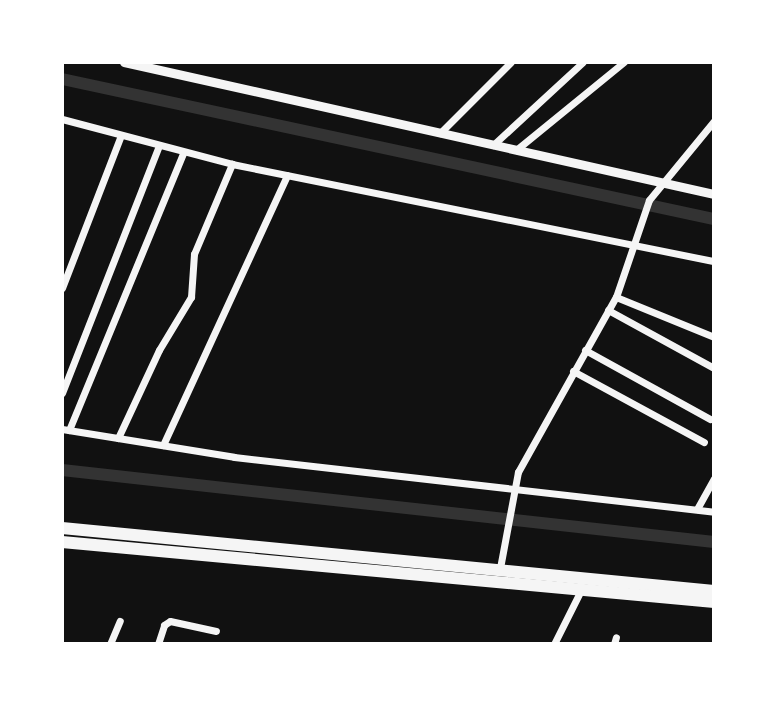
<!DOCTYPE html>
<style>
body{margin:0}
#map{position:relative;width:776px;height:706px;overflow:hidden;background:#111;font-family:"Titillium Web",sans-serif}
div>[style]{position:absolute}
.canal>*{height:12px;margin:-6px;padding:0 6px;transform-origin:6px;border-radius:6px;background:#333}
.minor>*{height:7px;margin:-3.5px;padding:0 3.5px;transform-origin:3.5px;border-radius:3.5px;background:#f5f5f5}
.tertiary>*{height:9px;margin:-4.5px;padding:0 4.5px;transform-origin:4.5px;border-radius:4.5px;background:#f5f5f5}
.trunk>*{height:12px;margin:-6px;padding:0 6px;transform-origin:6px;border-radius:6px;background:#f5f5f5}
span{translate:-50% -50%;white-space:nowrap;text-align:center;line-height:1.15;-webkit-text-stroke:7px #fff;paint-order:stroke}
.frame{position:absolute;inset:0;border:64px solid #fff;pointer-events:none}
</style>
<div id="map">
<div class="canal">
<i style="left:62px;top:79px;width:667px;rotate:12.12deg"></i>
<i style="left:62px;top:470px;width:656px;rotate:6.3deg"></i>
</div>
<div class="minor">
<i style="left:62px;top:119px;width:176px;rotate:14.8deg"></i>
<i style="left:232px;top:164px;width:492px;rotate:11.4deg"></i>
<i style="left:440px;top:133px;width:100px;rotate:-45deg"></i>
<i style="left:493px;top:145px;width:122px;rotate:-42.7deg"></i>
<i style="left:516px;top:150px;width:139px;rotate:-39.2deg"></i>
<i style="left:62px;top:288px;width:164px;rotate:-68.9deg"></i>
<i style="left:616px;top:297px;width:106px;rotate:22.2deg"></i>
<i style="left:608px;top:310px;width:121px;rotate:28.7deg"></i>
<i style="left:585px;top:350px;width:143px;rotate:28.9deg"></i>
<i style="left:573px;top:371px;width:149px;rotate:28.5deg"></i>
<i style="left:62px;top:393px;width:265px;rotate:-68.6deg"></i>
<i style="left:62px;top:429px;width:174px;rotate:9.2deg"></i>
<i style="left:234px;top:457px;width:483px;rotate:6.5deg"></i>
<i style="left:69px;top:430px;width:300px;rotate:-67.6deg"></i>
<i style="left:118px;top:438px;width:97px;rotate:-65deg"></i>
<i style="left:159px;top:350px;width:62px;rotate:-58.9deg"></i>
<i style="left:191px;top:297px;width:43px;rotate:-86deg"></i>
<i style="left:194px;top:254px;width:98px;rotate:-67.1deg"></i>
<i style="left:163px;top:445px;width:297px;rotate:-65.3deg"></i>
<i style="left:697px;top:509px;width:35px;rotate:-61deg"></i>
<i style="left:500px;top:568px;width:98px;rotate:-79.4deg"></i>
<i style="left:518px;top:472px;width:201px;rotate:-60.8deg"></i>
<i style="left:616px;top:297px;width:102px;rotate:-71.2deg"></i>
<i style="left:649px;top:200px;width:102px;rotate:-50.6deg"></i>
<i style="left:110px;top:644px;width:25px;rotate:-67deg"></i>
<i style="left:158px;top:644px;width:20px;rotate:-72deg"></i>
<i style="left:164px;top:625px;width:7px;rotate:-34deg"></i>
<i style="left:170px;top:621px;width:47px;rotate:12.3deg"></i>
<i style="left:554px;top:644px;width:60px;rotate:-63.4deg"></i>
<i style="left:614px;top:644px;width:7px;rotate:-74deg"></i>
</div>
<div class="tertiary">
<i style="left:124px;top:62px;width:605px;rotate:12.61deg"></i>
</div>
<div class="trunk">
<i style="left:62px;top:528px;width:655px;rotate:5.52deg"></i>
<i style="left:62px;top:542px;width:655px;rotate:5.26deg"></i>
</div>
<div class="frame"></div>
</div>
